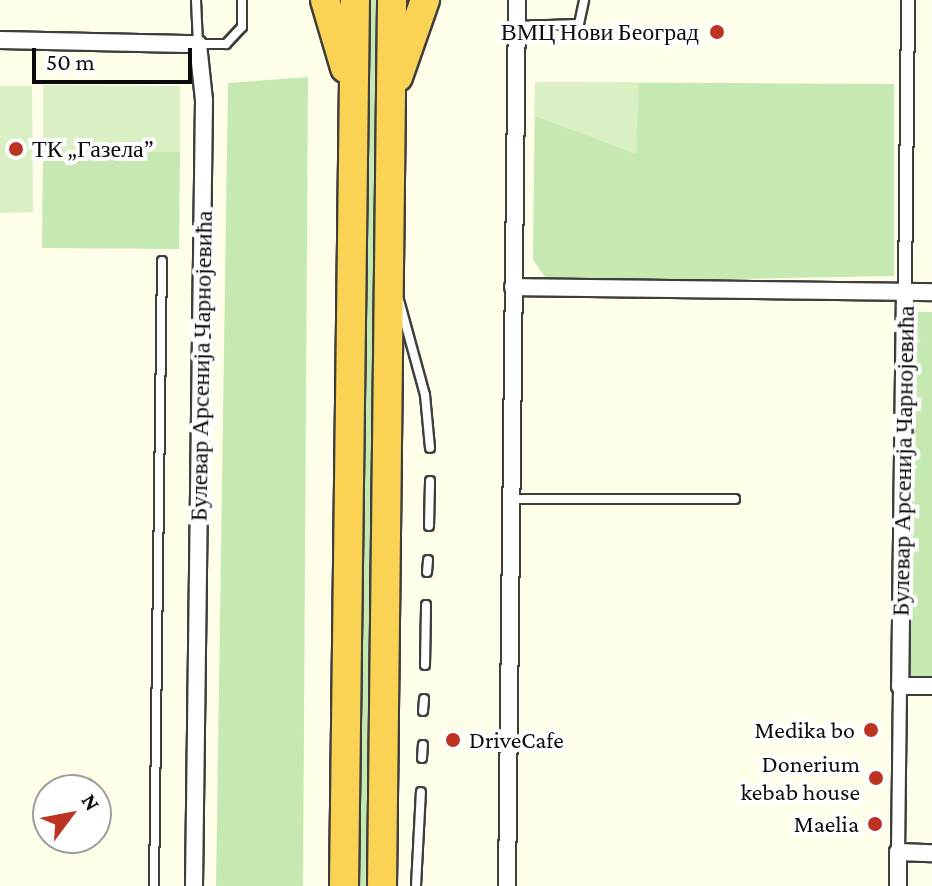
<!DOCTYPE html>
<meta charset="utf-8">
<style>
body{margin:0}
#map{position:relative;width:932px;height:886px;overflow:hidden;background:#fffee8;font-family:"Crimson Pro",serif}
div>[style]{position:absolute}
.green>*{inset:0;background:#c6e9b2}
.pitch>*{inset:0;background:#daf0c4}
.roads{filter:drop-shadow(2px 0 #3e3e3e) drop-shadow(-2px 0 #3e3e3e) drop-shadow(0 2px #3e3e3e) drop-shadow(0 -2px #3e3e3e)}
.service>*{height:8px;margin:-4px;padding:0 4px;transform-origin:4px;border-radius:4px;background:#fff}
.pedestrian>*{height:12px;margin:-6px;padding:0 6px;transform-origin:6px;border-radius:6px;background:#fff}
.minor>*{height:16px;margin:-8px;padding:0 8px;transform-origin:8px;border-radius:8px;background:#fff}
.trunk>*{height:28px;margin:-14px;padding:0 14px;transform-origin:14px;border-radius:14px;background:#fad354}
.dots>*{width:22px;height:22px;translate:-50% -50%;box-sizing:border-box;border:4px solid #fff;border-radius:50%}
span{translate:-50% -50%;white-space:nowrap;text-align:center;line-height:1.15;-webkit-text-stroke:8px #fff;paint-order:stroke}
.poi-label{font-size:24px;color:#0b0b0b}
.right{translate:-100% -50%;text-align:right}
.left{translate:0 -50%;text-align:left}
.street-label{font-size:24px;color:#0b0b0b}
.north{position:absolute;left:32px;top:774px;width:80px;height:80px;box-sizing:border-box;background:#fff;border:2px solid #9d9d9d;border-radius:50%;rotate:58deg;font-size:22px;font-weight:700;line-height:32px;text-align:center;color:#0b0b0b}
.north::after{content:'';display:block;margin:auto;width:28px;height:36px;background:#bd3321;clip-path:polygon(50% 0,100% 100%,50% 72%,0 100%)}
.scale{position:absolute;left:32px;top:48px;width:160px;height:36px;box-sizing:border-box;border:4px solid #0b0b0b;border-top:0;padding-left:10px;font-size:24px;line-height:28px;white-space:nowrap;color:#0b0b0b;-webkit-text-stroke:6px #fff;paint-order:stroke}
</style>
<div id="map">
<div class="green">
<i style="clip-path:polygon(370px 0,379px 0,366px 886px,352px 886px)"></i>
<i style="clip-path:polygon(308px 77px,303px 886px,216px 886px,228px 83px)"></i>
<i style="clip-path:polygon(535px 82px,894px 84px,894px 276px,571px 282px,545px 277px,533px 260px)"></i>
<i style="clip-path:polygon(43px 151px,180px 152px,179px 249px,42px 248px)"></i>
<i style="clip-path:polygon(916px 312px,932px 312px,932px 681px,908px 680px)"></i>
</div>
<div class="pitch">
<i style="clip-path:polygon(535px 82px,639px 83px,636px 154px,535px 116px)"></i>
<i style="clip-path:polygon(43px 85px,180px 86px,180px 152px,43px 151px)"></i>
<i style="clip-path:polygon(0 86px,32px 86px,33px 212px,0 213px)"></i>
</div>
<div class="roads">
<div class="service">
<i style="left:196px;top:0;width:44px;rotate:87.4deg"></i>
<i style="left:198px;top:44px;width:28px"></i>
<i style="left:226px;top:44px;width:23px;rotate:-47deg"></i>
<i style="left:242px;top:27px;width:27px;rotate:-90deg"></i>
<i style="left:516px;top:26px;width:63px;rotate:-1.8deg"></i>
<i style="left:579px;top:24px;width:25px;rotate:-78deg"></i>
<i style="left:399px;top:300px;width:98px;rotate:74.7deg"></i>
<i style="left:425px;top:395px;width:53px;rotate:84.6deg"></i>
<i style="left:513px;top:499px;width:222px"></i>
<i style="left:429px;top:526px;width:45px;rotate:-88.7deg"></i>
<i style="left:427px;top:572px;width:12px;rotate:-85deg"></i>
<i style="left:425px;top:665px;width:60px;rotate:-89deg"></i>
<i style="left:423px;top:711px;width:12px;rotate:-85deg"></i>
<i style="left:422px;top:758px;width:13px;rotate:-86deg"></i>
<i style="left:154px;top:886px;width:625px;rotate:-89.27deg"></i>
<i style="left:416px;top:886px;width:94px;rotate:-87deg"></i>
</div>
<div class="pedestrian">
<i style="left:905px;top:291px;width:291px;rotate:-89.4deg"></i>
<i style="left:898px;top:852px;width:166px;rotate:-89.3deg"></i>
</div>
<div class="minor">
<i style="left:0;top:40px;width:198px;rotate:1.2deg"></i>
<i style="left:198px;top:44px;width:56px;rotate:83.9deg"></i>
<i style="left:204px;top:100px;width:786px;rotate:90.73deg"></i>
<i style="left:513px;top:287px;width:419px;rotate:0.7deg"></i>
<i style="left:905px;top:291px;width:395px;rotate:90.7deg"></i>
<i style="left:900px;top:686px;width:32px"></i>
<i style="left:507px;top:886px;width:886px;rotate:-89.35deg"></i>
<i style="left:898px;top:886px;width:34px;rotate:-90deg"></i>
<i style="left:898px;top:852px;width:34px;rotate:2deg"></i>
</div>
<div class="trunk">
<i style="left:325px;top:0;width:71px;rotate:73.6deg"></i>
<i style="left:398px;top:77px;width:82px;rotate:-70.7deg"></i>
<i style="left:344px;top:886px;width:886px;rotate:-89.29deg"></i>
<i style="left:382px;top:886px;width:886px;rotate:-89.35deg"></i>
</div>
</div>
<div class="dots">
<i style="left:717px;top:32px;background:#bd3321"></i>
<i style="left:16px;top:149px;background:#bd3321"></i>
<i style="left:871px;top:730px;background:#bd3321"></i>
<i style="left:453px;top:740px;background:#bd3321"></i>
<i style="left:876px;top:778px;background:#bd3321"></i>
<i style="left:875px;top:824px;background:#bd3321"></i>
</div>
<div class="poi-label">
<span class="right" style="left:699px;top:32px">ВМЦ Нови Београд</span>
<span class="left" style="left:32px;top:149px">ТК „Газела”</span>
<span class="right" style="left:855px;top:730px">Medika bo</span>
<span class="left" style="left:469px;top:740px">DriveCafe</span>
<span class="right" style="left:860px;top:778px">Donerium<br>kebab house</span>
<span class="right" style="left:859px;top:824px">Maelia</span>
</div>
<div class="street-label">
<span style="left:201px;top:366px;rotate:-89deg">Булевар Арсенија Чарнојевића</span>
<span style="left:903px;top:461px;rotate:-89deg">Булевар Арсенија Чарнојевића</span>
</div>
<div class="north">N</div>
<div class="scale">50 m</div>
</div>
